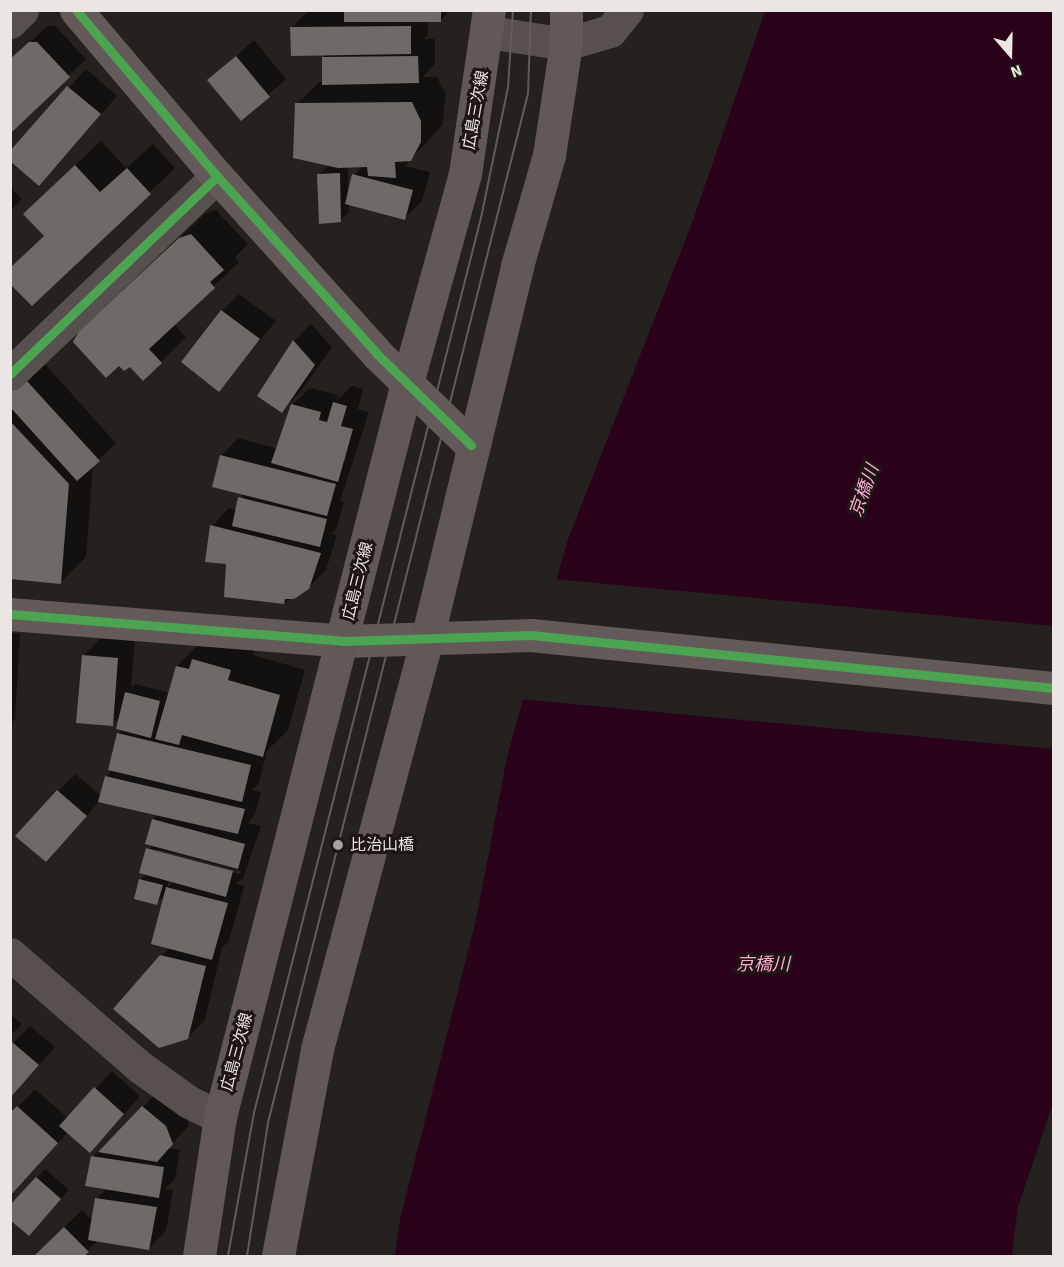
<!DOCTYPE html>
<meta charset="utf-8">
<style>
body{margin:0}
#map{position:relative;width:1064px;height:1267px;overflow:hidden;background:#25211f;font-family:"Source Sans 3","Noto Sans JP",sans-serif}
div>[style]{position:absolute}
.water>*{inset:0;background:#2a031a}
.pier>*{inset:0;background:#25211f}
.shadow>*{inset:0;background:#0007}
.building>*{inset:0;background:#6d6a68}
.street>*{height:33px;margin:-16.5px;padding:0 16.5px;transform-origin:16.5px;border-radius:16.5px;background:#58504f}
.secondary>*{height:33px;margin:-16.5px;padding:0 16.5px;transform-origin:16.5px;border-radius:16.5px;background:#645a5a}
.primary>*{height:33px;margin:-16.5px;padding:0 16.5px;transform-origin:16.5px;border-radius:16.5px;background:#635858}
.tram>*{height:1.5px;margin:-0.75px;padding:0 0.75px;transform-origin:0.75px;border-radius:0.75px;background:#615c5b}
.cycleway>*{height:9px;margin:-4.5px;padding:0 4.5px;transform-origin:4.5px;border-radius:4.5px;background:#4ca352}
.dots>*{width:16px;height:16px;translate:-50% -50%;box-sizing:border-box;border:3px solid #1e1614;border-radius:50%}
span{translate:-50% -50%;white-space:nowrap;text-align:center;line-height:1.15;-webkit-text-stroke:6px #1e1614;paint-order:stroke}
.street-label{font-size:16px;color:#ebe6e4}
.poi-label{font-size:16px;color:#ebe6e4}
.left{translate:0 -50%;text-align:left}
.water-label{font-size:18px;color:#feaad3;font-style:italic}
.frame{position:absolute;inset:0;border:12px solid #ebe6e4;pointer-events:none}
.north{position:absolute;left:980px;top:24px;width:60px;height:60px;-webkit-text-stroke:4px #1e1614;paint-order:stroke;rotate:160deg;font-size:16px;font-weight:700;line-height:24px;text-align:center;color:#ebe6e4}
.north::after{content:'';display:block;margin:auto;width:21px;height:27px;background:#ebe6e4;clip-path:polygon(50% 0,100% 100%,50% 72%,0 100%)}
</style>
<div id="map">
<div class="water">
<i style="clip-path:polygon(765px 11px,1053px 11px,1054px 1100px,1018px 1207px,1012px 1256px,395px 1256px,400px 1219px,476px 920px,507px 757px,567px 542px,692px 223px)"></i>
</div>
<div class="pier">
<i style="clip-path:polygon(553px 579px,1053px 626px,1053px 749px,520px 699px)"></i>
</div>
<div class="shadow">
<i style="clip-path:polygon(evenodd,309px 10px,450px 10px,441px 20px,428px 20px,428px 35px,424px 39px,435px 39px,435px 64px,423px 77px,437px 77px,446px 95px,442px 125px,405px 166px,430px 172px,422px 201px,405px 218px,349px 204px,349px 212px,340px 221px,319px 174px,329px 165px,297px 104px,324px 78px,323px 58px,327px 54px,292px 27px,309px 10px,363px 165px,354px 175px,348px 191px,348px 166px,363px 165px)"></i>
<i style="clip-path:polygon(48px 26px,55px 26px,86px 59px,10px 132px,10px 60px)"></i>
<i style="clip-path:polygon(254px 40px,286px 79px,242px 119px,209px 80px)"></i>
<i style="clip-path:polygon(86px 69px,117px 96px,56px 166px,10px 153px)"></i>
<i style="clip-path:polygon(101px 141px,126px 168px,153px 144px,175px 168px,32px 304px,50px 189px)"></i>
<i style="clip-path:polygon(10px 187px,22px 199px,10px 211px)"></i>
<i style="clip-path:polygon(216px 210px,248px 244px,235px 257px,239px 262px,174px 324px,186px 337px,161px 362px,130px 365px,80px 332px,206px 213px)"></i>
<i style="clip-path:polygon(239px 294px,276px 321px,219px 390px,222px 311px)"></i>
<i style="clip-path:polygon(311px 324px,332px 347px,299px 394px,282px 411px,259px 395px,294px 341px)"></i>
<i style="clip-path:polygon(44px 363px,116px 443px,93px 465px,86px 557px,61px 582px,10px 578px,10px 394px)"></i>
<i style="clip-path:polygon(evenodd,352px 386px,363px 389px,358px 409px,369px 412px,340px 501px,344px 501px,337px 528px,331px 534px,337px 535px,326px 570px,308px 588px,284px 603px,227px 562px,212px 526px,229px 508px,237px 510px,244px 493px,221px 456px,238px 438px,276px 448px,292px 405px,310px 388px,338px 395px,336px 401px,352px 386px,353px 421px,345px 462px,342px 462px,353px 421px)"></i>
<i style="clip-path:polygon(10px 633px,20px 634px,15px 720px,10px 724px)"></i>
<i style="clip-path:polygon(evenodd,101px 638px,135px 641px,131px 688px,135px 684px,170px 693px,177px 666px,202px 641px,256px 645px,253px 655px,305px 670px,288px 730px,267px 751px,259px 783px,252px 790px,261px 792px,255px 815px,248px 823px,261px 826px,243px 878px,236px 884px,244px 886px,229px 941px,222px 948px,205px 1020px,187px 1038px,161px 956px,170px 947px,166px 894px,156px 903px,140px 880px,146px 874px,141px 872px,152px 844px,153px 820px,158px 814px,100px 801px,46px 860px,58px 791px,75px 774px,101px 796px,106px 777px,113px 770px,118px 734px,122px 729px,121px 716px,112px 724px,83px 656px,101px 638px,157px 849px,241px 871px,240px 874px,157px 852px,157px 849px,101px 638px,169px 880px,174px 881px,167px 888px,169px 880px)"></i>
<i style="clip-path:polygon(10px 1014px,22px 1024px,10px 1036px)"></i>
<i style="clip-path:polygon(30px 1026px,55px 1047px,10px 1098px,10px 1046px)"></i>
<i style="clip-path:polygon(112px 1071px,140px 1096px,107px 1134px,68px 1132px,28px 1176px,10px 1115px,35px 1089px,68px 1118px)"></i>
<i style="clip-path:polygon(161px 1089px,183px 1109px,189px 1126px,168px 1148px,180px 1150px,175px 1179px,165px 1189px,173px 1190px,166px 1231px,149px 1248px,98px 1240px,82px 1256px,35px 1256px,82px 1210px,93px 1221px,96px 1199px,107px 1188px,92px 1157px)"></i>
<i style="clip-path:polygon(45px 1169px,69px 1190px,37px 1225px,37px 1178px)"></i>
</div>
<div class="building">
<i style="clip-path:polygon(344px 10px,441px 10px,441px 22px,344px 22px)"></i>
<i style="clip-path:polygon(411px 26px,411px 54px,291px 56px,290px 27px)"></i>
<i style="clip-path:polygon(29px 42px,37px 42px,70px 77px,12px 132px,10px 59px)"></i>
<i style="clip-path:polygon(236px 56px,270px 97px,241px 121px,207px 80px)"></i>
<i style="clip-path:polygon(418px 56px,419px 83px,322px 85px,322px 57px)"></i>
<i style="clip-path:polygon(67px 86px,101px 114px,39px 186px,10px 161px,10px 151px)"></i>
<i style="clip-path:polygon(412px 102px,421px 121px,421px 142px,411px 161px,395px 162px,396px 178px,368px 176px,367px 167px,338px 168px,293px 158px,295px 103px)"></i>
<i style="clip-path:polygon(75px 165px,100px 192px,127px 168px,151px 194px,32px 306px,10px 284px,10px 268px,44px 236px,23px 214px)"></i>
<i style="clip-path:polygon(340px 173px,341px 222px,319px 224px,317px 174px)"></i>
<i style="clip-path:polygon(352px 174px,413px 190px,405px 220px,345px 204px)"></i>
<i style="clip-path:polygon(191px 234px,224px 270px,210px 282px,215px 288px,149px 349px,162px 363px,143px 381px,130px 367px,124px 371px,119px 366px,106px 378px,73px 342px,79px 331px,179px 238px)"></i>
<i style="clip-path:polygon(221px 310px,260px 339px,219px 392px,181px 362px)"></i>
<i style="clip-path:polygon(293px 340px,315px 365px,282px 413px,257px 396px)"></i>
<i style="clip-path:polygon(25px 379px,100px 461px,77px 481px,10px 407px,10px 393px)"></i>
<i style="clip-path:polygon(333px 402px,347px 406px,341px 426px,353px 429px,338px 482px,271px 463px,291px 404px,321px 412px,319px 420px,327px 422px)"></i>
<i style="clip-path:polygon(10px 421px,69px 484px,61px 584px,10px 579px)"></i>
<i style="clip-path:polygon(220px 455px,336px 484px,327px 516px,212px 487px)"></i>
<i style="clip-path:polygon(238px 497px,327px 519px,320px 547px,232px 526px)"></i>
<i style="clip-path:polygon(210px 525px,321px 553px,309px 589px,294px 599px,285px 599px,284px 604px,224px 597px,226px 564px,205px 562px)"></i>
<i style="clip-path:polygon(82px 655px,118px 658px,113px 726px,76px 723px)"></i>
<i style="clip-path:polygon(192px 659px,231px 670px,228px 680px,280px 695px,263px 757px,182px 735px,179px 745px,155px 739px,176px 666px,189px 669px)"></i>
<i style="clip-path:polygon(125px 692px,160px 701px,151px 738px,116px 729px)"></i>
<i style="clip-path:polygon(117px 733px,251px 765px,242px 802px,108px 770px)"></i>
<i style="clip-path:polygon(105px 776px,245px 809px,238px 834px,98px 802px)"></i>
<i style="clip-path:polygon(57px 790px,87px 816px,46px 862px,15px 836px)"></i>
<i style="clip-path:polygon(152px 819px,245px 844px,238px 869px,145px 844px)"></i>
<i style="clip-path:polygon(146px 848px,233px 871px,226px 897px,139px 873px)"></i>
<i style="clip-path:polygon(139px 879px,163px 885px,157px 905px,134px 899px)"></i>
<i style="clip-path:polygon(166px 887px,228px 903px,212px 960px,151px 944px)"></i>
<i style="clip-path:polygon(160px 955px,206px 966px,188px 1039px,159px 1048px,113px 1009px)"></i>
<i style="clip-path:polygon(12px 1042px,39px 1065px,10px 1098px,10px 1043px)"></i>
<i style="clip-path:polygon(94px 1087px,124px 1114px,90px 1153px,59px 1126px)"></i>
<i style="clip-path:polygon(17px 1106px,58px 1143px,10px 1196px,10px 1113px)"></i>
<i style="clip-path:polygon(142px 1106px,166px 1126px,173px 1144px,157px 1162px,98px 1152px)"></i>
<i style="clip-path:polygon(91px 1156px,164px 1167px,159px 1198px,85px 1186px)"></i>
<i style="clip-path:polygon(36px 1177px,61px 1199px,29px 1236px,10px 1220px,10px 1205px)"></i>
<i style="clip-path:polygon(95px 1198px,157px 1207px,149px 1250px,88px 1240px)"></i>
<i style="clip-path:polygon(64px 1227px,89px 1252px,84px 1256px,34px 1256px)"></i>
</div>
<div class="street">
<i style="left:10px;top:22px;width:17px;rotate:-45deg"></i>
<i style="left:489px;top:32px;width:78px;rotate:8.9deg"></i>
<i style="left:566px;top:44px;width:46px;rotate:-16.5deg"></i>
<i style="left:610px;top:31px;width:27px;rotate:-51deg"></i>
<i style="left:10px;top:374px;width:286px;rotate:-43.7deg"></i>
<i style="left:10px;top:954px;width:172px;rotate:41deg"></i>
<i style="left:140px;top:1067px;width:60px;rotate:35.5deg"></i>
<i style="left:189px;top:1102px;width:34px;rotate:26deg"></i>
</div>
<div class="secondary">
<i style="left:76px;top:10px;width:218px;rotate:49.7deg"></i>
<i style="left:217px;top:176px;width:239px;rotate:48deg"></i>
<i style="left:377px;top:354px;width:131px;rotate:44.1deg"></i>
<i style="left:10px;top:614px;width:334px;rotate:4.6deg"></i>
<i style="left:343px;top:641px;width:188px;rotate:-1.8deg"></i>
<i style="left:531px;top:635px;width:526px;rotate:5.79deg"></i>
</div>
<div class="primary">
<i style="left:199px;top:1256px;width:141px;rotate:-81.4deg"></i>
<i style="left:220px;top:1117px;width:757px;rotate:-75.71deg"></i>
<i style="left:407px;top:383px;width:217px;rotate:-74.5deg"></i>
<i style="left:465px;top:174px;width:166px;rotate:-81.7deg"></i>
<i style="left:278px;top:1256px;width:211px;rotate:-79.3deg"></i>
<i style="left:317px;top:1049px;width:424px;rotate:-75deg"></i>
<i style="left:427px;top:639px;width:384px;rotate:-76.4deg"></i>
<i style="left:517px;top:266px;width:116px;rotate:-73.9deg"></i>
<i style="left:549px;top:155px;width:112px;rotate:-81.3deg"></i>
<i style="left:566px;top:44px;width:34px;rotate:-90deg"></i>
</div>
<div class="tram">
<i style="left:228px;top:1256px;width:145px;rotate:-79.7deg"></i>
<i style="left:254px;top:1113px;width:923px;rotate:-75.77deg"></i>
<i style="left:481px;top:218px;width:133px;rotate:-78.3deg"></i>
<i style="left:508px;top:88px;width:78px;rotate:-86.3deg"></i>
<i style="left:247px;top:1256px;width:135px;rotate:-81deg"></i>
<i style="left:268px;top:1123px;width:1061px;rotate:-75.82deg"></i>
<i style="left:528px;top:94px;width:84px;rotate:-88deg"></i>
</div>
<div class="cycleway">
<i style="left:76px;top:10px;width:218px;rotate:49.7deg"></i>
<i style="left:217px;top:176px;width:239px;rotate:48deg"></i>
<i style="left:377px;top:354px;width:131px;rotate:44.1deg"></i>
<i style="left:10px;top:374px;width:286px;rotate:-43.7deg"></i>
<i style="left:10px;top:614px;width:334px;rotate:4.6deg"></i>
<i style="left:343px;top:641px;width:188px;rotate:-1.8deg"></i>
<i style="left:531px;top:635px;width:526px;rotate:5.79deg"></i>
</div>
<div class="dots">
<i style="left:338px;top:845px;background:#a6a19f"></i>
</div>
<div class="street-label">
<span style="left:476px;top:110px;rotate:-80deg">広島三次線</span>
<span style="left:358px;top:581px;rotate:-76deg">広島三次線</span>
<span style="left:237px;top:1052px;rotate:-75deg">広島三次線</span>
</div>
<div class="poi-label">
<span class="left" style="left:350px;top:845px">比治山橋</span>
</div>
<div class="water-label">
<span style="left:865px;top:491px;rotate:-70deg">京橋川</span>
<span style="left:763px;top:965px">京橋川</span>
</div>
<div class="frame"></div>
<div class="north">N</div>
</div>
